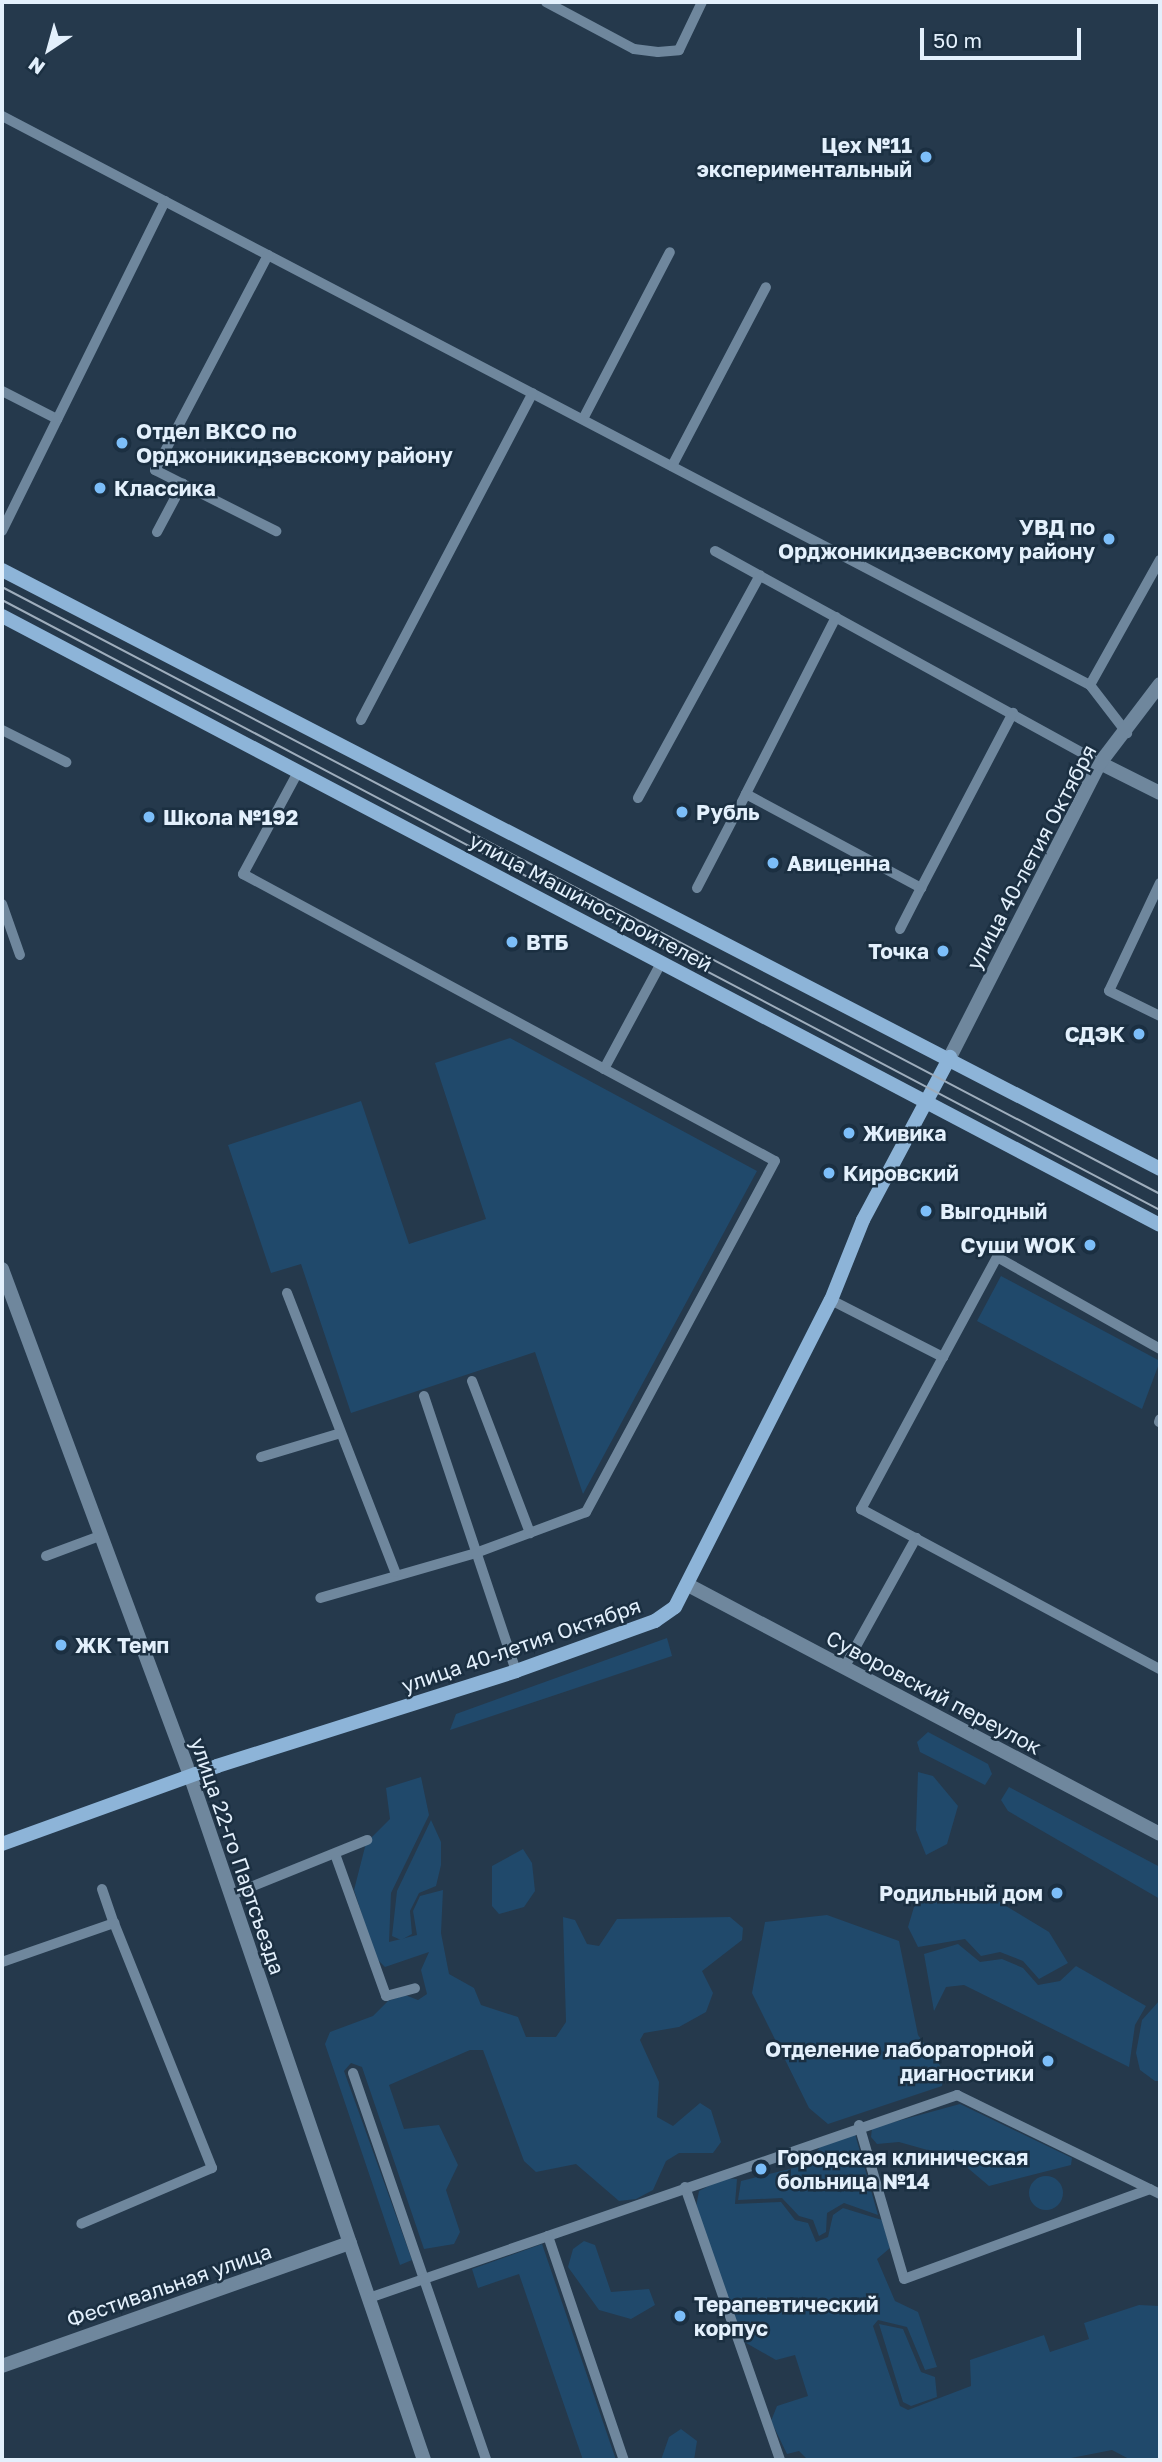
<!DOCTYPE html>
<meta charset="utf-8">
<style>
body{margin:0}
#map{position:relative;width:1162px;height:2462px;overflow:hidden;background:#25394c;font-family:"Golos Text",sans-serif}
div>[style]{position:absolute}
.green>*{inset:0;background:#20496b}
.round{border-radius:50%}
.service>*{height:10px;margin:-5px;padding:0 5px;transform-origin:5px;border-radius:5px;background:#6f879d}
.minor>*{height:14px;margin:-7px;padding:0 7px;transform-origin:7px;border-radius:7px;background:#6f879d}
.tertiary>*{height:14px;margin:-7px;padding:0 7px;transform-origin:7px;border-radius:7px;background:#6f879d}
.secondary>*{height:14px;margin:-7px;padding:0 7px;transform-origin:7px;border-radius:7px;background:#8db4d8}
.tram>*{height:2px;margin:-1px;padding:0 1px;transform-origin:1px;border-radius:1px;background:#9eadbc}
.dots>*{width:19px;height:19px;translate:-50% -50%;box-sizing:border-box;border:4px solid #1b2f41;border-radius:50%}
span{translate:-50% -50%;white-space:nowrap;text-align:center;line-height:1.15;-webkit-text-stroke:5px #1b2f41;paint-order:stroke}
.poi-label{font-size:21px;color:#e3f0fc;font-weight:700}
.right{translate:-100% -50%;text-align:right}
.left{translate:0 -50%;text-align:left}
.street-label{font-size:21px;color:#e3f0fc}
.frame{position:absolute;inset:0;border:4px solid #e3f0fc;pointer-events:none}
.north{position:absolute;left:14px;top:14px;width:70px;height:70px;-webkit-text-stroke:5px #1b2f41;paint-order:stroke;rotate:216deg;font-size:19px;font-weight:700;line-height:28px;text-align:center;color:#e3f0fc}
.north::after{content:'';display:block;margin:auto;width:24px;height:32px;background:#e3f0fc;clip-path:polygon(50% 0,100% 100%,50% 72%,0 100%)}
.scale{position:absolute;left:920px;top:28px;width:161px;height:32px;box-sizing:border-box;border:4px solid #e3f0fc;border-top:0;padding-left:9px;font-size:21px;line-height:24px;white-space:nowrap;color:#e3f0fc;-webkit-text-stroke:5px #1b2f41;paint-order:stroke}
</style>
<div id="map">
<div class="green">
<i style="clip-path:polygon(510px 1038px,757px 1171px,583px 1494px,535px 1352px,351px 1413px,301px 1264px,271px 1273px,228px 1145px,361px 1101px,409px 1244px,486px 1219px,435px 1063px)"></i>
<i style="clip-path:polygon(1001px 1276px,1160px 1361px,1142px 1409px,977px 1321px)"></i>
<i style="clip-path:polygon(667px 1638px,672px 1656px,450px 1730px,456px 1714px)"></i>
<i style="clip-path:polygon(928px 1732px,988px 1764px,992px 1774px,985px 1785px,920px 1752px,917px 1742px)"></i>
<i style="clip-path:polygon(918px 1772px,933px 1776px,958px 1806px,947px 1844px,926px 1855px,916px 1830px)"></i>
<i style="clip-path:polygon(421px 1777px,429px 1815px,391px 1893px,389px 1942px,417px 1935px,413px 1911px,420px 1896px,443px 1890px,441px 1933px,449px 1974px,474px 1988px,481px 2005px,518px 2017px,526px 2037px,556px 2037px,566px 2022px,563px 1917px,575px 1920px,587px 1944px,599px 1946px,617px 1919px,730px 1917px,743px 1928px,742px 1940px,702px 1971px,713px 1993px,706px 2012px,679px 2027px,644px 2033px,640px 2040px,659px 2082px,657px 2117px,673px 2126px,700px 2103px,711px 2110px,721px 2142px,713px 2153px,679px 2153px,666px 2161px,653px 2190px,636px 2199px,619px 2201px,576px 2164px,536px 2172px,524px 2161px,483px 2050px,470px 2050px,389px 2085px,404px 2129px,439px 2125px,458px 2165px,446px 2190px,460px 2232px,454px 2244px,424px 2249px,362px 2067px,351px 2063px,344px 2071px,412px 2260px,400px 2265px,325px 2044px,330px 2032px,373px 2016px,388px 2001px,405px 1995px,418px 2000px,427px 1994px,421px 1970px,429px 1952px,385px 1967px,376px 1958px,354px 1890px,366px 1843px,390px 1819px,386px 1788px)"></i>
<i style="clip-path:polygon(1009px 1787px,1160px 1867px,1160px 1899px,1008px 1811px,1001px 1800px)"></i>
<i style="clip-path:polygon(431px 1820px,441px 1842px,441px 1865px,436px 1886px,419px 1893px,410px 1911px,412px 1934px,401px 1940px,392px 1936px,397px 1891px)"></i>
<i style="clip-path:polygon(523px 1849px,532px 1863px,535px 1891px,524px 1907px,499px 1914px,492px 1906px,492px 1866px)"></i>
<i style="clip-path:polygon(935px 1890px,983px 1892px,1049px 1932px,1068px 1963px,1039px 1979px,1023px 1961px,1000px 1952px,981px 1956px,965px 1939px,918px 1947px,908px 1927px,914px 1907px)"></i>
<i style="clip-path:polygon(827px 1915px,899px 1941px,918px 2035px,944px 2071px,942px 2086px,828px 2124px,809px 2108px,752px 1993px,765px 1922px)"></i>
<i style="clip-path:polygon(958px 1944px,980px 1962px,1002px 1959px,1023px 1968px,1038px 1985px,1060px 1981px,1076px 1966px,1146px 2006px,1135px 2025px,1129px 2067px,964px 1985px,946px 1987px,934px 2011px,924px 1954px)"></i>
<i style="clip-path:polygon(1160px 2000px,1160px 2081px,1155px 2081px,1140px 2070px,1136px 2053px,1142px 2020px)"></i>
<i style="clip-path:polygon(960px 2104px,1072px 2158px,1071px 2165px,989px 2186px,956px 2158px,899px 2142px,877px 2144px,871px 2137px,872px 2128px)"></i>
<i style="clip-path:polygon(855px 2134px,878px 2215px,844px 2203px,827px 2213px,826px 2232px,819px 2236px,813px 2220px,799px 2216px,782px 2198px,738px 2200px,741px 2181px,802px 2166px,826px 2141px)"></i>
<i class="round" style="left:1029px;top:2176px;width:34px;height:34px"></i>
<i style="clip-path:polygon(724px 2178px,737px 2179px,735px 2204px,781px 2202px,795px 2220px,808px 2223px,816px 2242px,828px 2237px,833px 2215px,843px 2208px,882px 2220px,890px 2248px,877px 2259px,895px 2301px,918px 2312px,937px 2367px,925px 2370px,907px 2327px,878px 2320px,873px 2326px,900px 2406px,908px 2410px,971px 2386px,970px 2360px,1044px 2335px,1050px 2352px,1089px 2339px,1084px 2323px,1139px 2305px,1160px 2306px,1160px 2460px,1131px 2460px,1112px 2450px,1061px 2460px,808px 2460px,799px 2451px,787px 2454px,771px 2421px,777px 2406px,808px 2396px,795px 2355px,776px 2360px,741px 2340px,696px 2207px,699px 2191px)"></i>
<i style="clip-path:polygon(584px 2241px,595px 2245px,611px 2292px,649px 2289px,655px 2305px,631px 2319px,599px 2310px,568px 2267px,573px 2249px)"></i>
<i style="clip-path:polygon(542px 2244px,616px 2460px,583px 2460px,519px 2274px,478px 2288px,472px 2269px)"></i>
<i style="clip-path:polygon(879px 2324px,903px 2329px,921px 2372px,935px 2377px,937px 2397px,911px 2406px,903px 2402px)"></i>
<i style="clip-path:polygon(681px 2429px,697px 2441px,694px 2460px,661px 2460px,669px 2437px)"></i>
</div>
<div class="service">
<i style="left:546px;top:2px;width:100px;rotate:28.1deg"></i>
<i style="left:634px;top:49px;width:24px;rotate:7deg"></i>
<i style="left:658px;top:52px;width:21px;rotate:-5deg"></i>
<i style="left:679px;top:50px;width:53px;rotate:-64.4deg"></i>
<i style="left:2px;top:116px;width:1228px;rotate:27.61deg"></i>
<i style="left:1090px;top:685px;width:61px;rotate:52.4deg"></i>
<i style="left:268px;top:255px;width:243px;rotate:117.7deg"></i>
<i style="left:155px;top:470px;width:136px;rotate:26.8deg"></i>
<i style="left:2px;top:391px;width:62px;rotate:27deg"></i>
<i style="left:583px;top:419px;width:188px;rotate:-62.5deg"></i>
<i style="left:672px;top:466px;width:202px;rotate:-62.3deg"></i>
<i style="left:2px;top:531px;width:368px;rotate:-63.7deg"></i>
<i style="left:157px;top:532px;width:55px;rotate:-62deg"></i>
<i style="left:715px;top:551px;width:440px;rotate:28.8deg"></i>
<i style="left:836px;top:617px;width:199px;rotate:117deg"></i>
<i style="left:746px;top:794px;width:199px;rotate:28.2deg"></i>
<i style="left:921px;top:888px;width:198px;rotate:-62.3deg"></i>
<i style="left:1090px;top:685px;width:143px;rotate:-60.8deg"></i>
<i style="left:361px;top:720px;width:369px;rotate:-62.3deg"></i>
<i style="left:2px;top:730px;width:72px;rotate:26.6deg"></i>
<i style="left:298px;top:772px;width:116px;rotate:118.3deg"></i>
<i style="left:243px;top:874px;width:604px;rotate:28.35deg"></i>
<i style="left:775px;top:1161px;width:399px;rotate:118.3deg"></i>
<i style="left:586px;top:1512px;width:117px;rotate:159.6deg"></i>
<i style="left:476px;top:1553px;width:162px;rotate:163.9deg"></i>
<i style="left:638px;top:798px;width:254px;rotate:-61.3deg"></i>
<i style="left:1160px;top:883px;width:119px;rotate:115.3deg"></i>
<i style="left:1109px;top:991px;width:57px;rotate:26.1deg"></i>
<i style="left:697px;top:888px;width:106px;rotate:-62.5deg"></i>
<i style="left:2px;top:904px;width:54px;rotate:70.6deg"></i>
<i style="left:900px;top:929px;width:46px;rotate:-62.9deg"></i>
<i style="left:604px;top:1069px;width:120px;rotate:-61.7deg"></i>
<i style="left:287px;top:1293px;width:299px;rotate:68.8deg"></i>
<i style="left:831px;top:1300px;width:126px;rotate:27deg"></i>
<i style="left:943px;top:1357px;width:114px;rotate:-61.6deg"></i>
<i style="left:997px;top:1257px;width:187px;rotate:29.4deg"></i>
<i style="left:943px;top:1357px;width:173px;rotate:118.3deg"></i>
<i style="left:861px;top:1509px;width:339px;rotate:28.2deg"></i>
<i style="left:472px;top:1381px;width:163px;rotate:69.1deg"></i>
<i style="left:424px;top:1396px;width:290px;rotate:71.5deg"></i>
<i style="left:1159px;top:1422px;width:3px;rotate:-72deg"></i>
<i style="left:261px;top:1457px;width:79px;rotate:-16.8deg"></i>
<i style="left:46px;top:1556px;width:54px;rotate:-20.4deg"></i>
<i style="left:844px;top:1668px;width:149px;rotate:-61deg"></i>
<i style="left:335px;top:1854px;width:151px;rotate:70.2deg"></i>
<i style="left:386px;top:1996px;width:30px;rotate:-15deg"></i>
<i style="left:102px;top:1889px;width:36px;rotate:71deg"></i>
<i style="left:231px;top:1895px;width:147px;rotate:-22deg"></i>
<i style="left:2px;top:1962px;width:119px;rotate:-19.2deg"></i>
<i style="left:114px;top:1923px;width:264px;rotate:68.2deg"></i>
<i style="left:212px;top:2168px;width:142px;rotate:156.9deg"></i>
<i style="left:353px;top:2073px;width:409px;rotate:71deg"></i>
<i style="left:859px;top:2125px;width:160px;rotate:73.7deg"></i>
<i style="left:904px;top:2279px;width:262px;rotate:-20.1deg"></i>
<i style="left:685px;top:2187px;width:289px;rotate:70.8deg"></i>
<i style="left:548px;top:2236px;width:433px;rotate:-19deg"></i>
<i style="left:957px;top:2095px;width:226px;rotate:26deg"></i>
<i style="left:369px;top:2298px;width:189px;rotate:-19.1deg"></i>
<i style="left:548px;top:2236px;width:237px;rotate:71.3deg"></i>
</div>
<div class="minor">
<i style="left:1100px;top:763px;width:67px;rotate:26.6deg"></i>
<i style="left:950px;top:1057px;width:330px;rotate:-63deg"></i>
<i style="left:1100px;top:763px;width:99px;rotate:-52.8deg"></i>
<i style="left:2px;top:1269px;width:540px;rotate:69.62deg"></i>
<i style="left:190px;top:1775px;width:724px;rotate:71.14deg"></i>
<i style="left:2px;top:2366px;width:369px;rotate:-19.5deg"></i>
</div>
<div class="tertiary">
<i style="left:690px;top:1586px;width:531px;rotate:27.82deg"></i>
</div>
<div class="secondary">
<i style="left:2px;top:570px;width:1304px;rotate:27.35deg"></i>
<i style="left:2px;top:616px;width:1308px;rotate:27.74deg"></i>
<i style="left:2px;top:1844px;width:229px;rotate:-19.9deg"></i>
<i style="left:217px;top:1766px;width:314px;rotate:-17.6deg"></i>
<i style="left:516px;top:1671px;width:148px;rotate:-19.8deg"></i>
<i style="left:655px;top:1621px;width:24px;rotate:-35deg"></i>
<i style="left:675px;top:1607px;width:344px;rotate:-63.1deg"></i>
<i style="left:831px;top:1300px;width:86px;rotate:-68.2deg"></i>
<i style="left:863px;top:1220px;width:185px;rotate:-61.9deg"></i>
</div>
<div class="tram">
<i style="left:2px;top:587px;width:1307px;rotate:27.66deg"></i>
<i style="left:2px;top:600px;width:1309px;rotate:27.78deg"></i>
</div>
<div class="dots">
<i style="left:926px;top:157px;background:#7cbef9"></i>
<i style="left:122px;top:443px;background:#7cbef9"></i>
<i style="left:100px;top:488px;background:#7cbef9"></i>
<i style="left:1109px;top:539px;background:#7cbef9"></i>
<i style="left:682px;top:812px;background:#7cbef9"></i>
<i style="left:149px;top:817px;background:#7cbef9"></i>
<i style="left:773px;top:863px;background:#7cbef9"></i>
<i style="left:512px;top:942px;background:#7cbef9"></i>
<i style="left:943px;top:951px;background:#7cbef9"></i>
<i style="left:1139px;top:1034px;background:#7cbef9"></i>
<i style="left:849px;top:1133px;background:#7cbef9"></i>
<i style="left:829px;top:1173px;background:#7cbef9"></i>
<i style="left:926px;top:1211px;background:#7cbef9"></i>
<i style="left:1090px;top:1245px;background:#7cbef9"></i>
<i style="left:61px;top:1645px;background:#7cbef9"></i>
<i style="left:1057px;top:1893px;background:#7cbef9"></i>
<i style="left:1048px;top:2061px;background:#7cbef9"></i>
<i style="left:761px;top:2169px;background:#7cbef9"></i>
<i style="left:680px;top:2316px;background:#7cbef9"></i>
</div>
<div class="poi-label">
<span class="right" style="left:912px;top:157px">Цех №11<br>экспериментальный</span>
<span class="left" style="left:136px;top:443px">Отдел ВКСО по<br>Орджоникидзевскому району</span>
<span class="left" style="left:114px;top:488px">Классика</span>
<span class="right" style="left:1095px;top:539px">УВД по<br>Орджоникидзевскому району</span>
<span class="left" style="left:696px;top:812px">Рубль</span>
<span class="left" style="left:163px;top:817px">Школа №192</span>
<span class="left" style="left:787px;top:863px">Авиценна</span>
<span class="left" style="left:526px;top:942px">ВТБ</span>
<span class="right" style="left:929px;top:951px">Точка</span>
<span class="right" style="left:1125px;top:1034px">СДЭК</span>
<span class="left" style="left:863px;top:1133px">Живика</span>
<span class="left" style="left:843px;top:1173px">Кировский</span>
<span class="left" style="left:940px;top:1211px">Выгодный</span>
<span class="right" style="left:1076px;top:1245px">Суши WOK</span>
<span class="left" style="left:75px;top:1645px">ЖК Темп</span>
<span class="right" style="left:1043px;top:1893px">Родильный дом</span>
<span class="right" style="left:1034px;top:2061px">Отделение лабораторной<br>диагностики</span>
<span class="left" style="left:777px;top:2169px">Городская клиническая<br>больница №14</span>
<span class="left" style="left:694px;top:2316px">Терапевтический<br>корпус</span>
</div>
<div class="street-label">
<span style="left:1031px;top:857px;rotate:-62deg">улица 40-летия Октября</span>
<span style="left:591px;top:902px;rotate:28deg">улица Машиностроителей</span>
<span style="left:521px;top:1645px;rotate:-19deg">улица 40-летия Октября</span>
<span style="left:934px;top:1692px;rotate:28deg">Суворовский переулок</span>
<span style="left:238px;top:1856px;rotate:71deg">улица 22-го Партсъезда</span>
<span style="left:169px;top:2285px;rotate:-19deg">Фестивальная улица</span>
</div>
<div class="frame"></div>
<div class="north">N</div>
<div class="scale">50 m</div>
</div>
